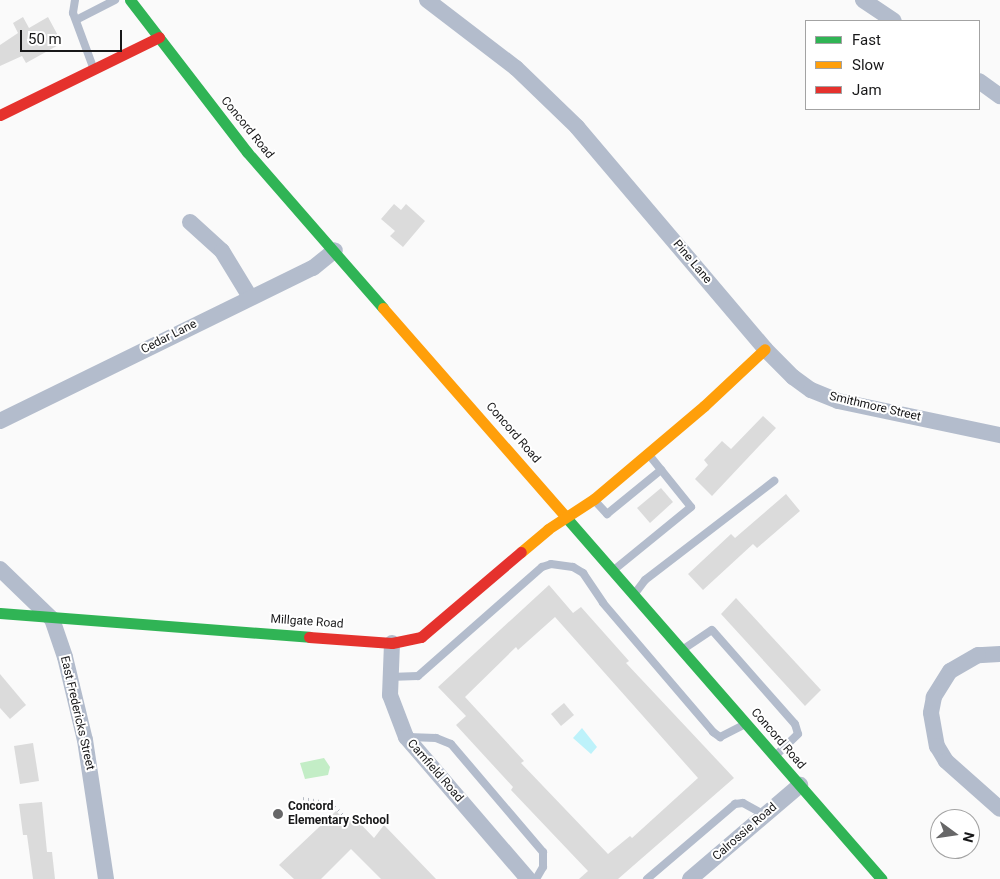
<!DOCTYPE html>
<style>
body{margin:0}
#map{position:relative;width:1000px;height:879px;overflow:hidden;background:#fafafa;font-family:Roboto,sans-serif}
div>[style]{position:absolute}
.green>*{inset:0;background:#c3edc6}
.water>*{inset:0;background:#bdf2fa}
.building>*{inset:0;background:#dbdbdb}
.path>*{height:2.5px;margin-top:-1.25px;transform-origin:0;background:repeating-linear-gradient(90deg,#b7bcc5 0 1px,transparent 0 5px)}
.lane>*{height:8px;margin:-4px;padding:0 4px;transform-origin:4px;border-radius:4px;background:#b3bccc}
.street>*{height:16px;margin:-8px;padding:0 8px;transform-origin:8px;border-radius:8px;background:#b3bccc}
.fast>*{height:11px;margin:-5.5px;padding:0 5.5px;transform-origin:5.5px;border-radius:5.5px;background:#30b455}
.slow>*{height:11px;margin:-5.5px;padding:0 5.5px;transform-origin:5.5px;border-radius:5.5px;background:#ff9f0a}
.jam>*{height:11px;margin:-5.5px;padding:0 5.5px;transform-origin:5.5px;border-radius:5.5px;background:#e5322d}
.dots>*{width:14px;height:14px;translate:-50% -50%;box-sizing:border-box;border:2px solid #fff;border-radius:50%}
span{translate:-50% -50%;white-space:nowrap;text-align:center;line-height:1.15;-webkit-text-stroke:4px #fff;paint-order:stroke}
.street-label{font-size:12px;color:#181819}
.poi-label{font-size:12px;color:#181819;font-weight:700}
.left{translate:0 -50%;text-align:left}
.legend{position:absolute;left:805px;top:20px;width:175px;height:90px;box-sizing:border-box;background:#fff;border:1px solid #a3a3a3;margin:0;padding:6px 9px;list-style:none;font-size:15px;color:#181819}
.legend li{display:flex;align-items:center;gap:10px;height:25px}
.legend b{width:25px;border:1px solid #a3a3a3}
.north{position:absolute;left:930px;top:809px;width:50px;height:50px;box-sizing:border-box;background:#fff;border:1px solid #a3a3a3;border-radius:50%;rotate:104deg;font-size:14px;font-weight:700;line-height:20px;text-align:center;color:#181819}
.north::after{content:'';display:block;margin:auto;width:18px;height:22px;background:#676768;clip-path:polygon(50% 0,100% 100%,50% 72%,0 100%)}
.scale{position:absolute;left:20px;top:30px;width:102px;height:22px;box-sizing:border-box;border:2px solid #181819;border-top:0;padding-left:6px;font-size:15px;line-height:18px;white-space:nowrap;color:#181819;-webkit-text-stroke:4px #fff;paint-order:stroke}
</style>
<div id="map">
<div class="green">
<i style="clip-path:polygon(324px 758px,330px 767px,328px 775px,305px 779px,300px 763px)"></i>
</div>
<div class="water">
<i style="clip-path:polygon(582px 728px,597px 747px,591px 754px,573px 738px)"></i>
</div>
<div class="building">
<i style="clip-path:polygon(23px 17px,29px 28px,48px 17px,62px 43px,26px 63px,22px 56px,0 66px,0 45px,18px 33px,13px 23px)"></i>
<i style="clip-path:polygon(394px 204px,401px 210px,406px 204px,425px 221px,403px 247px,390px 236px,395px 231px,381px 219px)"></i>
<i style="clip-path:polygon(763px 416px,776px 428px,712px 496px,695px 479px,708px 465px,704px 460px,722px 441px,731px 449px)"></i>
<i style="clip-path:polygon(661px 488px,673px 502px,650px 523px,637px 508px)"></i>
<i style="clip-path:polygon(786px 494px,800px 511px,757px 548px,753px 544px,703px 590px,688px 574px,731px 534px,735px 538px)"></i>
<i style="clip-path:polygon(evenodd,549px 585px,573px 613px,581px 607px,629px 661px,626px 663px,734px 778px,618px 879px,579px 879px,588px 871px,511px 790px,513px 787px,456px 725px,466px 716px,438px 687px,549px 585px,555px 617px,698px 778px,632px 838px,630px 836px,608px 854px,521px 763px,524px 761px,465px 697px,516px 647px,518px 650px,555px 617px)"></i>
<i style="clip-path:polygon(736px 598px,821px 690px,805px 706px,721px 614px)"></i>
<i style="clip-path:polygon(0 674px,26px 705px,10px 719px,0 708px)"></i>
<i style="clip-path:polygon(564px 703px,574px 715px,561px 726px,551px 714px)"></i>
<i style="clip-path:polygon(33px 743px,39px 781px,20px 784px,14px 746px)"></i>
<i style="clip-path:polygon(42px 802px,47px 852px,52px 852px,55px 879px,33px 879px,27px 835px,23px 835px,19px 804px)"></i>
<i style="clip-path:polygon(336px 811px,347px 822px,353px 816px,374px 838px,384px 825px,436px 879px,381px 879px,351px 849px,321px 879px,294px 879px,279px 865px)"></i>
</div>
<div class="path">
<i style="left:303px;top:798px;width:28px;rotate:10deg"></i>
<i style="left:331px;top:803px;width:25px;rotate:43deg"></i>
</div>
<div class="lane">
<i style="left:75px;top:0;width:13px;rotate:99deg"></i>
<i style="left:73px;top:13px;width:58px;rotate:69.7deg"></i>
<i style="left:76px;top:20px;width:44px;rotate:-27.1deg"></i>
<i style="left:595px;top:501px;width:18px;rotate:47deg"></i>
<i style="left:607px;top:514px;width:70px;rotate:-39.2deg"></i>
<i style="left:615px;top:569px;width:98px;rotate:-39.2deg"></i>
<i style="left:691px;top:507px;width:67px;rotate:-128.9deg"></i>
<i style="left:636px;top:592px;width:15px;rotate:-53deg"></i>
<i style="left:645px;top:580px;width:163px;rotate:-37.5deg"></i>
<i style="left:685px;top:648px;width:32px;rotate:-34deg"></i>
<i style="left:712px;top:630px;width:125px;rotate:48.6deg"></i>
<i style="left:795px;top:724px;width:10px;rotate:73deg"></i>
<i style="left:798px;top:734px;width:30px;rotate:136deg"></i>
<i style="left:389px;top:677px;width:29px;rotate:-2deg"></i>
<i style="left:418px;top:676px;width:165px;rotate:-41.3deg"></i>
<i style="left:542px;top:567px;width:9px;rotate:-18deg"></i>
<i style="left:551px;top:564px;width:22px;rotate:8deg"></i>
<i style="left:573px;top:567px;width:12px;rotate:31deg"></i>
<i style="left:583px;top:573px;width:36px;rotate:56deg"></i>
<i style="left:603px;top:603px;width:170px;rotate:49.5deg"></i>
<i style="left:713px;top:732px;width:9px;rotate:36deg"></i>
<i style="left:720px;top:737px;width:27px;rotate:-27deg"></i>
<i style="left:408px;top:737px;width:28px;rotate:2deg"></i>
<i style="left:436px;top:738px;width:16px;rotate:22deg"></i>
<i style="left:451px;top:744px;width:142px;rotate:49.6deg"></i>
<i style="left:543px;top:852px;width:15px;rotate:90deg"></i>
<i style="left:543px;top:867px;width:14px;rotate:120deg"></i>
<i style="left:647px;top:879px;width:116px;rotate:-40.4deg"></i>
<i style="left:735px;top:804px;width:8px;rotate:-7deg"></i>
<i style="left:743px;top:803px;width:25px;rotate:29deg"></i>
</div>
<div class="street">
<i style="left:427px;top:0;width:112px;rotate:37.4deg"></i>
<i style="left:516px;top:68px;width:85px;rotate:44deg"></i>
<i style="left:577px;top:127px;width:291px;rotate:49.7deg"></i>
<i style="left:765px;top:349px;width:40px;rotate:45deg"></i>
<i style="left:793px;top:377px;width:22px;rotate:36deg"></i>
<i style="left:811px;top:390px;width:29px;rotate:22deg"></i>
<i style="left:838px;top:401px;width:166px;rotate:11.9deg"></i>
<i style="left:863px;top:0;width:37px;rotate:34deg"></i>
<i style="left:979px;top:81px;width:26px;rotate:36deg"></i>
<i style="left:190px;top:222px;width:43px;rotate:42.2deg"></i>
<i style="left:222px;top:251px;width:54px;rotate:58.7deg"></i>
<i style="left:0;top:421px;width:348px;rotate:-26.1deg"></i>
<i style="left:313px;top:268px;width:28px;rotate:-39deg"></i>
<i style="left:0;top:569px;width:72px;rotate:43.9deg"></i>
<i style="left:52px;top:619px;width:40px;rotate:71.1deg"></i>
<i style="left:65px;top:657px;width:85px;rotate:76.5deg"></i>
<i style="left:85px;top:740px;width:141px;rotate:81.4deg"></i>
<i style="left:392px;top:643px;width:52px;rotate:92.2deg"></i>
<i style="left:390px;top:695px;width:45px;rotate:69.1deg"></i>
<i style="left:406px;top:737px;width:187px;rotate:49.3deg"></i>
<i style="left:1000px;top:654px;width:22px;rotate:177deg"></i>
<i style="left:978px;top:655px;width:32px;rotate:150deg"></i>
<i style="left:950px;top:671px;width:31px;rotate:122deg"></i>
<i style="left:934px;top:697px;width:16px;rotate:101deg"></i>
<i style="left:931px;top:713px;width:34px;rotate:80deg"></i>
<i style="left:937px;top:746px;width:17px;rotate:59deg"></i>
<i style="left:946px;top:761px;width:72px;rotate:41.6deg"></i>
<i style="left:690px;top:879px;width:145px;rotate:-40.5deg"></i>
</div>
<div class="fast">
<i style="left:130px;top:0;width:192px;rotate:52.4deg"></i>
<i style="left:247px;top:152px;width:207px;rotate:48.9deg"></i>
<i style="left:564px;top:515px;width:483px;rotate:48.9deg"></i>
<i style="left:0;top:613px;width:310px;rotate:4.4deg"></i>
</div>
<div class="slow">
<i style="left:383px;top:308px;width:275px;rotate:48.8deg"></i>
<i style="left:521px;top:552px;width:35px;rotate:-40deg"></i>
<i style="left:548px;top:529px;width:55px;rotate:-33.1deg"></i>
<i style="left:594px;top:499px;width:144px;rotate:-40.2deg"></i>
<i style="left:704px;top:406px;width:83px;rotate:-43.1deg"></i>
</div>
<div class="jam">
<i style="left:0;top:115px;width:177px;rotate:-26.1deg"></i>
<i style="left:309px;top:637px;width:83px;rotate:4.1deg"></i>
<i style="left:392px;top:643px;width:30px;rotate:-12deg"></i>
<i style="left:421px;top:637px;width:131px;rotate:-40.4deg"></i>
</div>
<div class="dots">
<i style="left:278px;top:814px;background:#676768"></i>
</div>
<div class="street-label">
<span style="left:247px;top:128px;rotate:51deg">Concord Road</span>
<span style="left:692px;top:262px;rotate:50deg">Pine Lane</span>
<span style="left:169px;top:337px;rotate:-27deg">Cedar Lane</span>
<span style="left:875px;top:407px;rotate:13deg">Smithmore Street</span>
<span style="left:513px;top:433px;rotate:49deg">Concord Road</span>
<span style="left:307px;top:622px;rotate:4deg">Millgate Road</span>
<span style="left:77px;top:713px;rotate:77deg">East Fredericks Street</span>
<span style="left:778px;top:739px;rotate:49deg">Concord Road</span>
<span style="left:435px;top:771px;rotate:49deg">Camfield Road</span>
<span style="left:745px;top:832px;rotate:-41deg">Calrossie Road</span>
</div>
<div class="poi-label">
<span class="left" style="left:288px;top:814px">Concord<br>Elementary School</span>
</div>
<ul class="legend">
<li><b style="height:6px;background:#30b455"></b>Fast</li>
<li><b style="height:6px;background:#ff9f0a"></b>Slow</li>
<li><b style="height:6px;background:#e5322d"></b>Jam</li>
</ul>
<div class="north">N</div>
<div class="scale">50 m</div>
</div>
